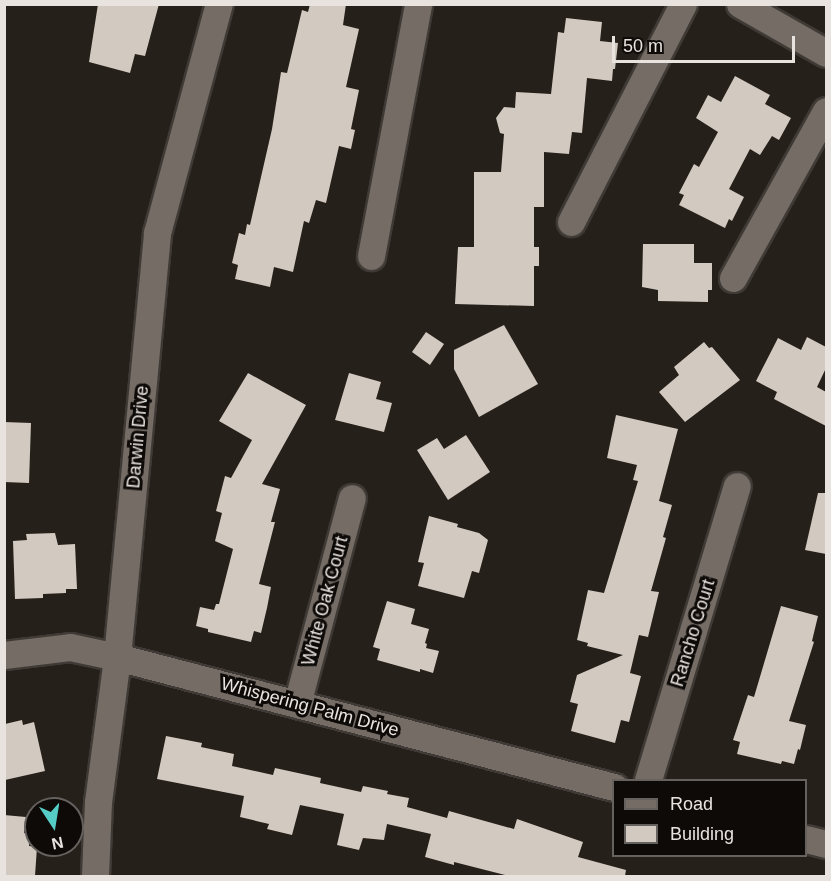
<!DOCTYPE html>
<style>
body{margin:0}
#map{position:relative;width:831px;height:881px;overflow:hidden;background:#26201a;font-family:Helvetica,sans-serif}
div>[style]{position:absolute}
.building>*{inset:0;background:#d2c9c0}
.roads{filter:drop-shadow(2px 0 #3f3a35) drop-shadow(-2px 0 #3f3a35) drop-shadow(0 2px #3f3a35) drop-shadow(0 -2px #3f3a35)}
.minor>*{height:27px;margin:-13.5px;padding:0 13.5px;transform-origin:13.5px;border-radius:13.5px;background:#746c65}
span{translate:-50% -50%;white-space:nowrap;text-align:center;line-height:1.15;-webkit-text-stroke:6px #0d0a08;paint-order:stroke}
.street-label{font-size:18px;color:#e8e3df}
.frame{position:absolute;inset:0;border:6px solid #e8e3df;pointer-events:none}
.legend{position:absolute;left:612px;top:779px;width:195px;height:78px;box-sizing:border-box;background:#0d0a08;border:2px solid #65615e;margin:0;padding:8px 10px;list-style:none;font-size:18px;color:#e8e3df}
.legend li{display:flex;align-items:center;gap:12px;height:30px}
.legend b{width:30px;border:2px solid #65615e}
.north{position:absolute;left:24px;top:797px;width:60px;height:60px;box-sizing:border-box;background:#0d0a08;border:2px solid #65615e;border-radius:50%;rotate:168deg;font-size:16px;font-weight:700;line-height:24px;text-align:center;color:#e8e3df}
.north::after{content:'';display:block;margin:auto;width:21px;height:27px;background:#55cdc6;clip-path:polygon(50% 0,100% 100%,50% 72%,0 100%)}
.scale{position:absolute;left:612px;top:36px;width:183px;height:27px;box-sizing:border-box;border:3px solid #e8e3df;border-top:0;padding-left:8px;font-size:18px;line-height:21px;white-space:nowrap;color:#e8e3df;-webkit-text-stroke:4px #0d0a08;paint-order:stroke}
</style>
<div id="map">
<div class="building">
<i style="clip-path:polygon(98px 4px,159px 4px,145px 56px,135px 54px,130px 73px,89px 62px)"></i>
<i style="clip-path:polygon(310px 4px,346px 4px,343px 25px,359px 29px,346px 87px,359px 90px,351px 129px,355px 130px,351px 149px,339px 146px,326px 203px,316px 200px,309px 223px,304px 221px,293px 272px,274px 267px,270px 287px,235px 279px,238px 265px,232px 263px,239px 233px,245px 235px,247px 224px,250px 225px,272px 129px,281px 72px,287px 73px,302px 10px,308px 12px)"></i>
<i style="clip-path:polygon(566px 18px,602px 22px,600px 41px,618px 43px,615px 69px,613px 69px,612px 81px,587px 78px,582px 133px,572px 132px,569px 154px,544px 152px,544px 207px,534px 207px,534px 247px,539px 247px,539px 266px,534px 266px,534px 306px,455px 304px,458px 247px,474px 247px,474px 172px,501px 172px,504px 134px,500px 133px,496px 118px,504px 107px,515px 108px,516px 92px,551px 94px,558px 32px,564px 33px)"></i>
<i style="clip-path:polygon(735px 76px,770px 95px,765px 104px,791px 118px,779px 140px,772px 136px,760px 155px,750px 149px,729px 189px,744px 197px,732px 221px,729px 219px,725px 228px,679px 205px,684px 195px,679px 193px,694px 164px,699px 167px,718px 132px,696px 118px,708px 95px,721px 102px)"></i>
<i style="clip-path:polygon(643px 244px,694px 244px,694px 263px,712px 263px,712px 290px,708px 290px,708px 302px,658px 301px,658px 290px,642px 287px)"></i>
<i style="clip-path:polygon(504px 325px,538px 384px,479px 417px,454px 369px,454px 350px)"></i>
<i style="clip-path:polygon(426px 332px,444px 344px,430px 365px,412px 352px)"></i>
<i style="clip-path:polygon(807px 337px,826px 347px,826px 368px,817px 387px,826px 392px,826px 426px,774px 399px,777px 392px,756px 381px,778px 338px,801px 350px)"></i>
<i style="clip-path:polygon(704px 342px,709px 348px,712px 347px,740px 380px,685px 422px,659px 392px,679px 375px,674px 367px)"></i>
<i style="clip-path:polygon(248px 373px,306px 405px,262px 484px,280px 489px,271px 522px,275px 522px,259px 584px,271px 587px,267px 608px,261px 633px,254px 631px,251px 642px,208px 632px,208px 629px,196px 626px,200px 607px,214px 610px,216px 604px,219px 604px,233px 549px,215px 541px,222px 513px,216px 511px,225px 476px,231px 478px,252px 440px,219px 421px)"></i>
<i style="clip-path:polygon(349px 373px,381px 382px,376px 399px,392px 403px,384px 432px,335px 420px)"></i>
<i style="clip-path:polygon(616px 415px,678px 429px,659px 501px,672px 505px,663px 537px,666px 538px,651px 591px,659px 592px,648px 637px,639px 635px,630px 673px,641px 676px,629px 722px,621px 720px,615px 743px,571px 731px,578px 704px,570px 702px,577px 675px,623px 655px,587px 646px,588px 643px,577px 640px,588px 590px,604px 593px,638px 481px,633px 480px,637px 465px,607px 458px)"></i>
<i style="clip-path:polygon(4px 422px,31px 423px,29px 483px,4px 482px)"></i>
<i style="clip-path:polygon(466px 435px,490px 472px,448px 500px,417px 450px,437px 438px,444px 449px)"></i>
<i style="clip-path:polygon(818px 493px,826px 493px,826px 554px,805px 550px)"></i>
<i style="clip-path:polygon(429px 516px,458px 524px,457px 527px,479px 533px,488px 540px,479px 573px,472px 571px,464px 598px,418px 586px,424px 563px,418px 562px)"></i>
<i style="clip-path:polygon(55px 533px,58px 545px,75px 544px,77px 589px,66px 589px,66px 593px,43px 594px,43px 598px,15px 599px,13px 541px,27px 540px,26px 534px)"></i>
<i style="clip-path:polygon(387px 601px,415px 609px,411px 624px,429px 629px,425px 643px,427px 644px,426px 648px,439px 651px,433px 673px,420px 669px,420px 672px,377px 660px,380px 649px,373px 647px)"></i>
<i style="clip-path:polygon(781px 606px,818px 616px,812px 641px,814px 642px,789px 721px,806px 725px,800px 750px,798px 749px,794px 764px,782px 761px,781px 764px,737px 754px,740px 742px,733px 740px,748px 695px,754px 697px)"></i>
<i style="clip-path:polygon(22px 720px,23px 725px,34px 722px,45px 771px,5px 780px,5px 724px)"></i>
<i style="clip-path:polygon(166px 736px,202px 743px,201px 747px,234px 754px,232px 766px,273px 775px,275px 768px,321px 778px,320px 783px,361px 792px,363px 786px,388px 791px,387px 794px,409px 798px,407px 807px,447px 818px,449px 811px,514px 829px,517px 819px,583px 842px,578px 857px,626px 870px,625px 876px,509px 876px,454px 862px,454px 865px,425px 857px,431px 834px,387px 824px,384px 840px,363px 838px,359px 850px,337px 845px,344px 814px,300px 805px,292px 835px,267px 829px,269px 824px,240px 817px,244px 796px,157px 779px)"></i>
<i style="clip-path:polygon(4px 815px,26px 817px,24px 833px,30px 833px,29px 846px,37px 847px,35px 876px,4px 876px)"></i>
</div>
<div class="roads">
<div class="minor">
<i style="left:740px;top:4px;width:99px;rotate:29.7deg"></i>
<i style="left:571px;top:222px;width:245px;rotate:-62.8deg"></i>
<i style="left:371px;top:256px;width:256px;rotate:-79.4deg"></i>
<i style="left:733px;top:278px;width:191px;rotate:-60.9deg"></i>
<i style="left:4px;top:655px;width:66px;rotate:-6.9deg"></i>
<i style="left:70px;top:647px;width:48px;rotate:12deg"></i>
<i style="left:117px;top:657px;width:514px;rotate:14.66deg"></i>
<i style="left:297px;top:704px;width:213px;rotate:-75.1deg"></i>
<i style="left:648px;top:780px;width:307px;rotate:-73.2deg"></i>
<i style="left:806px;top:839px;width:21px;rotate:14deg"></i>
<i style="left:95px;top:876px;width:74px;rotate:-87.7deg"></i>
<i style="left:98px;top:802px;width:146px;rotate:-82.5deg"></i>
<i style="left:117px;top:657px;width:426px;rotate:-84.6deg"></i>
<i style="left:157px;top:233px;width:237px;rotate:-74.9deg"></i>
</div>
</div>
<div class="street-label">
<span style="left:138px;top:437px;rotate:-85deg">Darwin Drive</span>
<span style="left:325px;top:601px;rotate:-75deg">White Oak Court</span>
<span style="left:693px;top:633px;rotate:-73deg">Rancho Court</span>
<span style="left:310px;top:707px;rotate:15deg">Whispering Palm Drive</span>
</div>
<div class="frame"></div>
<ul class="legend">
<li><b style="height:8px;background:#746c65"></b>Road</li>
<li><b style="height:16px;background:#d2c9c0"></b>Building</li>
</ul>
<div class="north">N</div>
<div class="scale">50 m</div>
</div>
